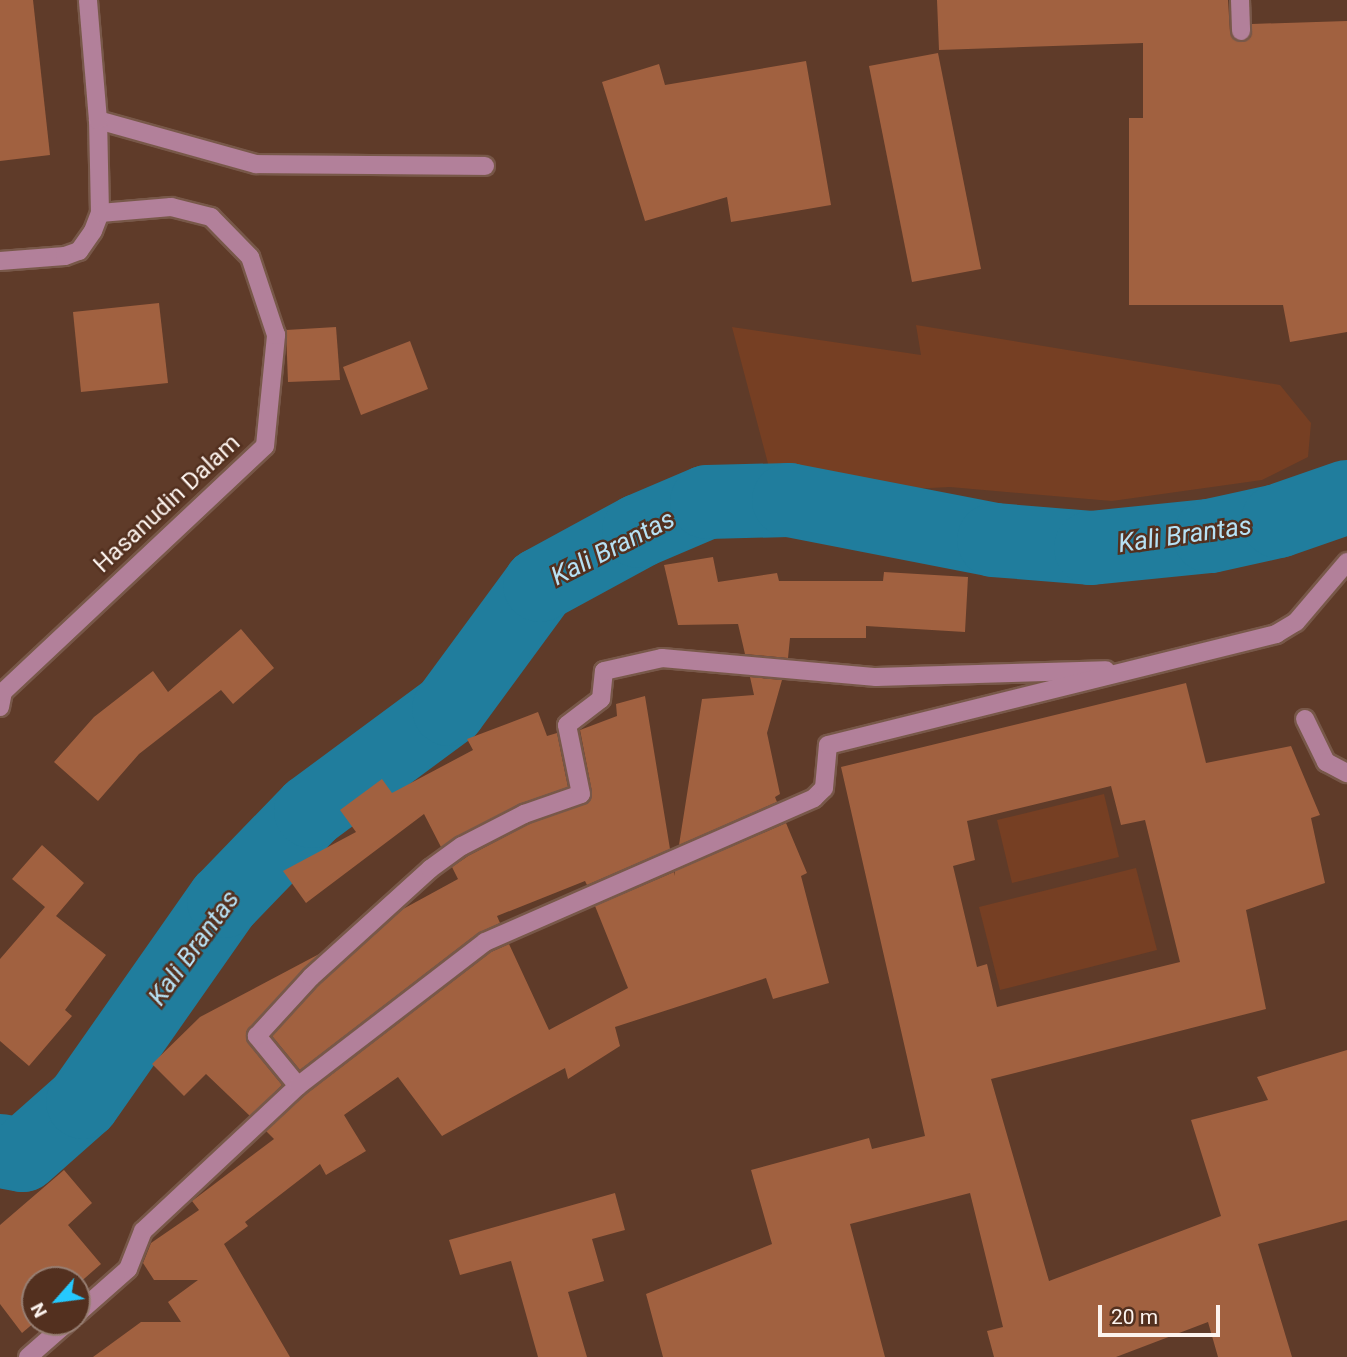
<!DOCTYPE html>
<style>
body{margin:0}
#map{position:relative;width:1347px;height:1357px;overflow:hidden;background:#5f3b29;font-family:Roboto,sans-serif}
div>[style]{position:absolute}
.green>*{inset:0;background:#763f23}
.river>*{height:74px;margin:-37px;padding:0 37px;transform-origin:37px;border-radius:37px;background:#207d9d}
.building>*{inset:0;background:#a16140}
.roads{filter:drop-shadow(2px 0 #785849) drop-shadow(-2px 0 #785849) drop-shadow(0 2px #785849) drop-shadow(0 -2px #785849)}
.minor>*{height:18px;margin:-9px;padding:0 9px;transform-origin:9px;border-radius:9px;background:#b2809a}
span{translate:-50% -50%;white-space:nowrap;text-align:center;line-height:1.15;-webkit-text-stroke:5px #53301f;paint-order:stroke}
.street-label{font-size:24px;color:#fcf3ee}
.water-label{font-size:26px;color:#b7e1f4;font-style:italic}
.north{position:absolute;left:21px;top:1266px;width:70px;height:70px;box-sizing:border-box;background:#53301f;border:2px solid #977e72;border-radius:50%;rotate:242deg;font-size:19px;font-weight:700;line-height:28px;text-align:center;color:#fcf3ee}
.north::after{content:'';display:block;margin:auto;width:24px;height:32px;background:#25c9fe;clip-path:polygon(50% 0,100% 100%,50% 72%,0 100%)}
.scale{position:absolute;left:1098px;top:1305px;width:122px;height:32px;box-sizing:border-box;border:4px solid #fcf3ee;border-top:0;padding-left:9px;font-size:21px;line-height:24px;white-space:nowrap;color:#fcf3ee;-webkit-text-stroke:5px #53301f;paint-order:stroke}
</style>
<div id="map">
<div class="green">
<i style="clip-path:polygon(916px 325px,1280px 385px,1311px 423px,1308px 457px,1262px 480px,1112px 501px,950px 487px,869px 491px,771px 475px,732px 327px,921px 355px)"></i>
<i style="clip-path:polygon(1104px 794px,1119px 857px,1012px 883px,997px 820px)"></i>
<i style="clip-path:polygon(1136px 868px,1157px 950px,1000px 990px,979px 907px)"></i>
</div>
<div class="river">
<i style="left:0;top:1151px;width:23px;rotate:10deg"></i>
<i style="left:23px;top:1155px;width:80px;rotate:-41.5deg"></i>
<i style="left:83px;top:1102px;width:246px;rotate:-55deg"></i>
<i style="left:224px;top:901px;width:125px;rotate:-46deg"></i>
<i style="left:311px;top:811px;width:172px;rotate:-36.5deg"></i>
<i style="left:449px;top:709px;width:154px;rotate:-53.7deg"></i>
<i style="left:540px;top:585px;width:113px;rotate:-28.6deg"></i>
<i style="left:639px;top:531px;width:74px;rotate:-23.1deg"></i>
<i style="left:707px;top:502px;width:82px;rotate:-1.4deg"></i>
<i style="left:789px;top:500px;width:209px;rotate:11deg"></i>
<i style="left:994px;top:540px;width:97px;rotate:4.7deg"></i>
<i style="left:1091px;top:548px;width:120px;rotate:-5.8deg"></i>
<i style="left:1210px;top:536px;width:70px;rotate:-12.4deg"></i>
<i style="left:1278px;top:521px;width:73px;rotate:-19.2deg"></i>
</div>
<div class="building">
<i style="clip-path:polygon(0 0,33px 0,50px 155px,0 161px)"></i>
<i style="clip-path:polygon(937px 0,1228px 0,1230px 32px,1241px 42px,1251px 37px,1252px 24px,1347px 21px,1347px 332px,1290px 342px,1283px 305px,1129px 305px,1129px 118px,1143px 118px,1143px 43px,939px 50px)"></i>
<i style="clip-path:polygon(938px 53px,981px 269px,912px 282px,869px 66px)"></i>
<i style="clip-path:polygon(806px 61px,831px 205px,731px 222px,727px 197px,645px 221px,602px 82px,659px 64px,665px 85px)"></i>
<i style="clip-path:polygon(159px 303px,168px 383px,81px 392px,73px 312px)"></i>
<i style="clip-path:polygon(336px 327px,340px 380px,288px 382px,286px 330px)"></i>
<i style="clip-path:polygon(410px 341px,428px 389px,361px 415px,343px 367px)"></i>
<i style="clip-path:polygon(713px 557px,718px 582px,777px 573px,779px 581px,883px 581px,884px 572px,968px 577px,965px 632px,866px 626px,866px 638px,790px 638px,788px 658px,745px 654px,738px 624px,678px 625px,664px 565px)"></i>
<i style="clip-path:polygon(241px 629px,274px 668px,233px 704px,221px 690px,139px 754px,98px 801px,54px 762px,94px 717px,153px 671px,168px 692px)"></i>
<i style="clip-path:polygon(750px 677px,782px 680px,767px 733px,780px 794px,775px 797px,777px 802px,679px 845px,702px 699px,754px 695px)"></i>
<i style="clip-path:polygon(evenodd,1186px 683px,1206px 763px,1291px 746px,1320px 815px,1311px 818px,1325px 883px,1246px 910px,1266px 1009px,991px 1079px,1049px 1281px,1221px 1216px,1191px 1120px,1268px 1100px,1257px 1077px,1347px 1050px,1347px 1220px,1258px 1244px,1292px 1357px,1218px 1357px,1208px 1322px,1116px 1357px,994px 1357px,987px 1331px,1003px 1327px,970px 1193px,850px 1224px,885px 1357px,663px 1357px,646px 1294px,772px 1244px,751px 1170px,869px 1138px,872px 1149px,925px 1136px,841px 767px,1186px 683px,1111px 786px,1121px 825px,1145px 820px,1180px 962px,997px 1007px,987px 964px,977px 967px,953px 866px,975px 860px,967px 821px,1111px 786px)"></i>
<i style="clip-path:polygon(645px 696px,670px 849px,587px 885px,585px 881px,497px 916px,500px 923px,478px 933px,300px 1070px,272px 1036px,319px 985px,403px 909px,458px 879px,452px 867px,468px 856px,529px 824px,589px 802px,592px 792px,580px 730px,617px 716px,616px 704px)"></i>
<i style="clip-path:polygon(538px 712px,547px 736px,557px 733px,568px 787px,519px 804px,441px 847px,424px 814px,306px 903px,283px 871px,356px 832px,340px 810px,382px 779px,392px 793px,473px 750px,467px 739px)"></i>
<i style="clip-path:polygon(786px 823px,807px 873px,801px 876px,829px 983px,773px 999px,766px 978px,615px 1027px,620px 1046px,568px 1079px,565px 1068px,442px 1136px,398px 1077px,344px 1115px,366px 1151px,326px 1175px,320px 1164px,245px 1222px,248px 1226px,224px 1244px,290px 1357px,93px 1357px,141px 1322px,181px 1322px,168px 1302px,198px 1280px,154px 1280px,143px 1263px,151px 1243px,199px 1210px,192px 1201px,274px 1139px,266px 1131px,305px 1095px,491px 952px,509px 944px,549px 1030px,628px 988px,595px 906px,674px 872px,674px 876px,675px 871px)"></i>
<i style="clip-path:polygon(42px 845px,84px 883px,56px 916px,106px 955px,65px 1010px,72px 1016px,29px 1066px,0 1041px,0 959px,45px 907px,12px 879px)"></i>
<i style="clip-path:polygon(321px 953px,246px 1032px,248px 1043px,282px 1085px,250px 1116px,206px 1074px,184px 1096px,152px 1064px,200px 1017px)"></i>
<i style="clip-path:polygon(64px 1170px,92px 1203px,68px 1225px,101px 1264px,77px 1285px,77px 1280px,35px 1280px,35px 1322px,22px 1333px,0 1304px,0 1225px)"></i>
<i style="clip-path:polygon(615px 1193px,625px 1230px,592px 1239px,604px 1281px,568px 1292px,587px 1357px,538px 1357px,511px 1261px,460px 1275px,449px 1240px)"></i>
</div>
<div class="roads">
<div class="minor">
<i style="left:1240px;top:0;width:31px;rotate:88deg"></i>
<i style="left:98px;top:120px;width:164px;rotate:15.6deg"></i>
<i style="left:256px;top:164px;width:229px;rotate:0.5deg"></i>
<i style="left:0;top:261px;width:65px;rotate:-4.4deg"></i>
<i style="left:65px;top:256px;width:15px;rotate:-20deg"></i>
<i style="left:79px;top:251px;width:24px;rotate:-55deg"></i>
<i style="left:93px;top:231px;width:19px;rotate:-69deg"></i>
<i style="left:100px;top:213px;width:93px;rotate:-91.2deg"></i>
<i style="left:98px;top:120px;width:120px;rotate:-94.8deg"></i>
<i style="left:0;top:707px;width:15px;rotate:-79deg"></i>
<i style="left:3px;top:692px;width:359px;rotate:-43.2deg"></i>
<i style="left:265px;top:446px;width:112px;rotate:-84.3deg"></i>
<i style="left:276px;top:335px;width:82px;rotate:-108.4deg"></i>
<i style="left:250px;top:257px;width:56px;rotate:-134.3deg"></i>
<i style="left:211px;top:217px;width:41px;rotate:-166deg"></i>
<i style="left:171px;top:207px;width:71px;rotate:175.2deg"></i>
<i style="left:1305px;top:719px;width:48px;rotate:64deg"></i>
<i style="left:1326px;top:762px;width:24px;rotate:28deg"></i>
<i style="left:298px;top:1086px;width:65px;rotate:-129.4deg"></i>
<i style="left:257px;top:1036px;width:80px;rotate:-47.5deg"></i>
<i style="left:311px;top:977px;width:161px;rotate:-42.2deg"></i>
<i style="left:430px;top:869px;width:39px;rotate:-36deg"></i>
<i style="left:462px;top:846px;width:70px;rotate:-27.3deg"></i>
<i style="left:524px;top:814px;width:60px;rotate:-19.3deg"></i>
<i style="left:581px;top:794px;width:70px;rotate:-101.5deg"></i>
<i style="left:567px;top:725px;width:43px;rotate:-37.4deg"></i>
<i style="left:601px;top:699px;width:28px;rotate:-84deg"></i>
<i style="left:604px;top:671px;width:59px;rotate:-12.6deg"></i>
<i style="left:662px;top:658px;width:215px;rotate:5.1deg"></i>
<i style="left:876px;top:677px;width:230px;rotate:-1.7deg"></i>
<i style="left:77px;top:1314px;width:68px;rotate:-41.4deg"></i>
<i style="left:128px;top:1269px;width:41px;rotate:-68.5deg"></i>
<i style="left:143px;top:1231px;width:212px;rotate:-43.1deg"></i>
<i style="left:298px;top:1086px;width:236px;rotate:-37.6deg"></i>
<i style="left:485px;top:942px;width:359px;rotate:-23.6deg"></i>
<i style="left:814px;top:798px;width:14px;rotate:-45deg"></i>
<i style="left:824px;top:788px;width:43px;rotate:-84.7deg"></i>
<i style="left:828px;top:745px;width:462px;rotate:-13.9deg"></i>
<i style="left:1276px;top:634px;width:23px;rotate:-31deg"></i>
<i style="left:1296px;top:622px;width:79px;rotate:-49.6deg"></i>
<i style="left:28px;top:1357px;width:53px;rotate:-41.2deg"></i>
</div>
</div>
<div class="street-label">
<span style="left:167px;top:504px;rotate:-43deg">Hasanudin Dalam</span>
</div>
<div class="water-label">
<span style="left:1185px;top:535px;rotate:-8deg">Kali Brantas</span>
<span style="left:613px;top:548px;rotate:-27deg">Kali Brantas</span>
<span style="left:194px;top:948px;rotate:-54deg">Kali Brantas</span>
</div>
<div class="north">N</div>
<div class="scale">20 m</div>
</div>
